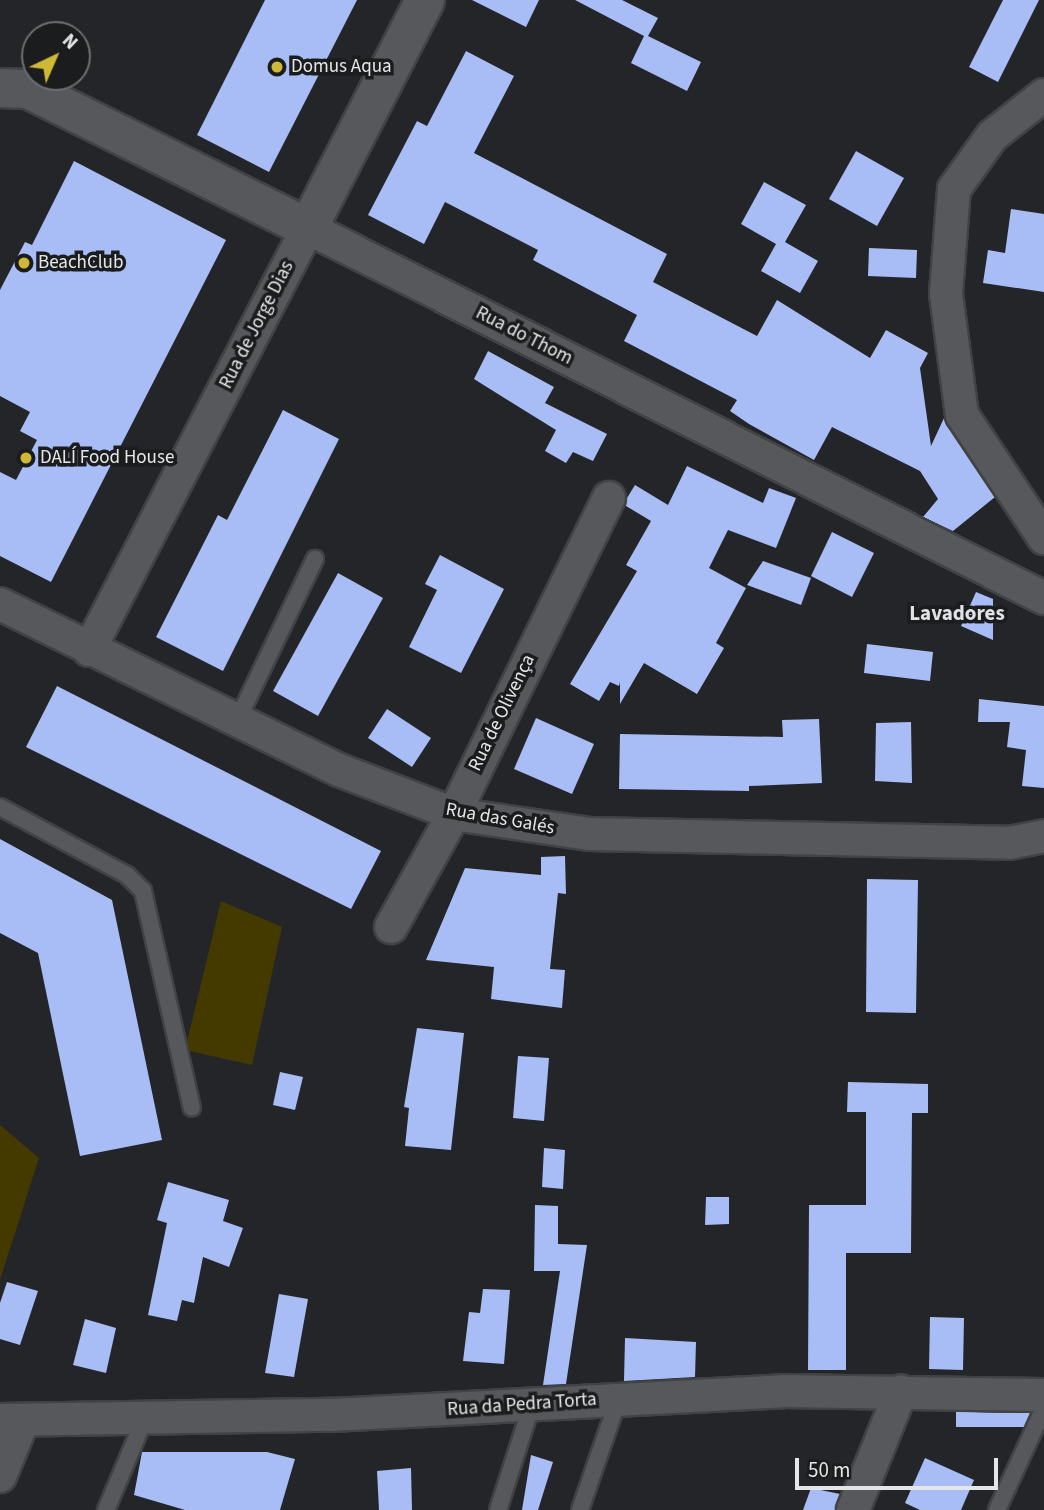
<!DOCTYPE html>
<meta charset="utf-8">
<style>
body{margin:0}
#map{position:relative;width:1044px;height:1510px;overflow:hidden;background:#242528;font-family:"Source Sans 3",sans-serif}
div>[style]{position:absolute}
.green>*{inset:0;background:#443a00}
.building>*{inset:0;background:#a8bdf5}
.roads{filter:drop-shadow(2px 0 #414244) drop-shadow(-2px 0 #414244) drop-shadow(0 2px #414244) drop-shadow(0 -2px #414244)}
.service>*{height:16px;margin:-8px;padding:0 8px;transform-origin:8px;border-radius:8px;background:#57585b}
.minor>*{height:32px;margin:-16px;padding:0 16px;transform-origin:16px;border-radius:16px;background:#57585b}
.secondary>*{height:38px;margin:-19px;padding:0 19px;transform-origin:19px;border-radius:19px;background:#57585b}
.dots>*{width:19px;height:19px;translate:-50% -50%;box-sizing:border-box;border:4px solid #1b1c1e;border-radius:50%}
span{translate:-50% -50%;white-space:nowrap;text-align:center;line-height:1.15;-webkit-text-stroke:7px #1b1c1e;paint-order:stroke}
.poi-label{font-size:19px;color:#e5e6e8}
.left{translate:0 -50%;text-align:left}
.street-label{font-size:19px;color:#e5e6e8}
.neighbourhood-label{font-size:21px;color:#e1e2e5;font-weight:700}
.north{position:absolute;left:21px;top:21px;width:70px;height:70px;box-sizing:border-box;background:#1b1c1e;border:2px solid #6c6d6f;border-radius:50%;rotate:44deg;font-size:19px;font-weight:700;line-height:28px;text-align:center;color:#e5e6e8}
.north::after{content:'';display:block;margin:auto;width:24px;height:32px;background:#d0b837;clip-path:polygon(50% 0,100% 100%,50% 72%,0 100%)}
.scale{position:absolute;left:795px;top:1458px;width:203px;height:32px;box-sizing:border-box;border:4px solid #e5e6e8;border-top:0;padding-left:9px;font-size:21px;line-height:24px;white-space:nowrap;color:#e5e6e8;-webkit-text-stroke:5px #1b1c1e;paint-order:stroke}
</style>
<div id="map">
<div class="green">
<i style="clip-path:polygon(221px 901px,282px 927px,252px 1065px,185px 1050px)"></i>
<i style="clip-path:polygon(0 1125px,39px 1158px,0 1280px)"></i>
</div>
<div class="building">
<i style="clip-path:polygon(265px 0,357px 0,269px 172px,197px 135px)"></i>
<i style="clip-path:polygon(472px 0,539px 0,526px 27px)"></i>
<i style="clip-path:polygon(575px 0,622px 0,658px 18px,648px 36px,701px 62px,687px 91px,631px 63px,644px 36px)"></i>
<i style="clip-path:polygon(1003px 0,1039px 0,998px 82px,969px 67px)"></i>
<i style="clip-path:polygon(466px 51px,514px 76px,474px 153px,667px 254px,653px 282px,757px 336px,777px 300px,870px 358px,886px 330px,928px 353px,920px 368px,931px 446px,944px 418px,995px 497px,953px 531px,923px 517px,938px 499px,920px 471px,832px 427px,814px 460px,749px 424px,730px 411px,737px 400px,624px 341px,637px 315px,533px 260px,538px 250px,445px 202px,424px 244px,368px 215px,417px 121px,427px 126px)"></i>
<i style="clip-path:polygon(856px 151px,904px 178px,877px 226px,829px 199px)"></i>
<i style="clip-path:polygon(74px 161px,226px 240px,51px 582px,0 556px,0 472px,16px 480px,37px 440px,20px 431px,30px 412px,0 396px,0 290px,25px 242px,32px 245px)"></i>
<i style="clip-path:polygon(764px 182px,806px 205px,785px 242px,818px 261px,800px 293px,761px 271px,776px 244px,741px 224px)"></i>
<i style="clip-path:polygon(1011px 209px,1044px 214px,1044px 292px,983px 283px,988px 250px,1005px 253px)"></i>
<i style="clip-path:polygon(869px 248px,917px 250px,916px 278px,868px 276px)"></i>
<i style="clip-path:polygon(488px 351px,554px 387px,545px 403px,607px 434px,593px 461px,573px 452px,566px 463px,545px 451px,556px 430px,474px 379px)"></i>
<i style="clip-path:polygon(283px 410px,339px 439px,223px 671px,156px 637px,218px 515px,227px 520px)"></i>
<i style="clip-path:polygon(687px 466px,763px 503px,769px 488px,796px 498px,776px 548px,728px 530px,709px 568px,746px 588px,716px 643px,724px 648px,697px 694px,644px 663px,620px 704px,620px 682px,619px 686px,610px 682px,599px 701px,570px 684px,637px 571px,626px 565px,651px 521px,626px 506px,627px 498px,635px 485px,668px 505px)"></i>
<i style="clip-path:polygon(832px 532px,874px 553px,852px 597px,811px 576px)"></i>
<i style="clip-path:polygon(440px 555px,504px 589px,461px 673px,409px 647px,437px 590px,425px 584px)"></i>
<i style="clip-path:polygon(763px 561px,811px 578px,801px 605px,747px 585px)"></i>
<i style="clip-path:polygon(338px 573px,383px 598px,318px 716px,273px 691px)"></i>
<i style="clip-path:polygon(976px 592px,993px 599px,993px 640px,961px 626px)"></i>
<i style="clip-path:polygon(867px 644px,933px 652px,930px 681px,864px 673px)"></i>
<i style="clip-path:polygon(57px 686px,381px 851px,351px 909px,26px 747px)"></i>
<i style="clip-path:polygon(979px 699px,1044px 706px,1044px 788px,1022px 786px,1026px 750px,1007px 747px,1010px 722px,978px 722px)"></i>
<i style="clip-path:polygon(387px 709px,431px 738px,412px 767px,368px 738px)"></i>
<i style="clip-path:polygon(536px 718px,594px 744px,572px 794px,514px 769px)"></i>
<i style="clip-path:polygon(819px 719px,822px 783px,749px 786px,749px 791px,619px 789px,620px 734px,783px 737px,782px 720px)"></i>
<i style="clip-path:polygon(911px 722px,912px 783px,875px 781px,876px 723px)"></i>
<i style="clip-path:polygon(0 839px,112px 900px,162px 1140px,80px 1156px,38px 953px,0 933px)"></i>
<i style="clip-path:polygon(565px 856px,566px 894px,558px 893px,550px 969px,565px 970px,562px 1008px,491px 999px,494px 967px,426px 960px,465px 868px,541px 875px,541px 857px)"></i>
<i style="clip-path:polygon(867px 879px,918px 880px,916px 1013px,866px 1012px)"></i>
<i style="clip-path:polygon(417px 1028px,464px 1033px,451px 1150px,405px 1146px,409px 1108px,404px 1107px)"></i>
<i style="clip-path:polygon(518px 1056px,549px 1058px,544px 1121px,513px 1118px)"></i>
<i style="clip-path:polygon(280px 1072px,303px 1077px,295px 1110px,273px 1105px)"></i>
<i style="clip-path:polygon(848px 1082px,928px 1084px,928px 1113px,912px 1113px,911px 1253px,846px 1253px,846px 1370px,808px 1370px,809px 1205px,866px 1205px,866px 1112px,847px 1112px)"></i>
<i style="clip-path:polygon(544px 1148px,565px 1150px,563px 1189px,542px 1187px)"></i>
<i style="clip-path:polygon(168px 1182px,229px 1200px,223px 1221px,243px 1228px,229px 1267px,203px 1257px,194px 1303px,182px 1300px,177px 1321px,148px 1315px,167px 1223px,157px 1220px)"></i>
<i style="clip-path:polygon(706px 1197px,729px 1197px,729px 1224px,705px 1225px)"></i>
<i style="clip-path:polygon(535px 1205px,558px 1206px,558px 1244px,587px 1245px,566px 1384px,543px 1385px,560px 1271px,534px 1271px)"></i>
<i style="clip-path:polygon(7px 1282px,38px 1291px,20px 1345px,0 1339px,0 1303px)"></i>
<i style="clip-path:polygon(483px 1289px,510px 1290px,504px 1364px,463px 1361px,469px 1312px,480px 1313px)"></i>
<i style="clip-path:polygon(279px 1294px,308px 1299px,294px 1377px,265px 1373px)"></i>
<i style="clip-path:polygon(930px 1317px,964px 1318px,963px 1370px,929px 1369px)"></i>
<i style="clip-path:polygon(85px 1319px,116px 1328px,106px 1373px,73px 1365px)"></i>
<i style="clip-path:polygon(625px 1338px,696px 1342px,695px 1377px,624px 1381px)"></i>
<i style="clip-path:polygon(956px 1412px,1030px 1413px,1024px 1427px,956px 1427px)"></i>
<i style="clip-path:polygon(142px 1452px,267px 1452px,295px 1459px,280px 1510px,185px 1510px,134px 1495px)"></i>
<i style="clip-path:polygon(531px 1455px,553px 1462px,538px 1510px,522px 1510px)"></i>
<i style="clip-path:polygon(925px 1458px,974px 1480px,961px 1510px,920px 1510px,905px 1503px)"></i>
<i style="clip-path:polygon(411px 1468px,412px 1510px,379px 1510px,377px 1471px)"></i>
<i style="clip-path:polygon(811px 1488px,840px 1494px,835px 1510px,803px 1510px)"></i>
</div>
<div class="roads">
<div class="service">
<i style="left:237px;top:721px;width:180px;rotate:-64.3deg"></i>
<i style="left:0;top:807px;width:144px;rotate:28.2deg"></i>
<i style="left:127px;top:875px;width:23px;rotate:45deg"></i>
<i style="left:143px;top:891px;width:222px;rotate:77.3deg"></i>
<i style="left:106px;top:1510px;width:98px;rotate:-67.1deg"></i>
<i style="left:498px;top:1510px;width:108px;rotate:-72.2deg"></i>
<i style="left:580px;top:1510px;width:116px;rotate:-70.9deg"></i>
<i style="left:997px;top:1510px;width:112px;rotate:-65.3deg"></i>
</div>
<div class="minor">
<i style="left:1044px;top:95px;width:66px;rotate:141.7deg"></i>
<i style="left:992px;top:136px;width:65px;rotate:125.6deg"></i>
<i style="left:954px;top:189px;width:105px;rotate:94.4deg"></i>
<i style="left:946px;top:294px;width:122px;rotate:82.5deg"></i>
<i style="left:962px;top:415px;width:148px;rotate:56.3deg"></i>
<i style="left:0;top:604px;width:377px;rotate:26.1deg"></i>
<i style="left:339px;top:770px;width:123px;rotate:20.9deg"></i>
<i style="left:454px;top:814px;width:136px;rotate:8.4deg"></i>
<i style="left:589px;top:834px;width:420px;rotate:1.2deg"></i>
<i style="left:1009px;top:843px;width:36px;rotate:-11deg"></i>
<i style="left:89px;top:650px;width:475px;rotate:-62.6deg"></i>
<i style="left:308px;top:228px;width:824px;rotate:26.69deg"></i>
<i style="left:391px;top:927px;width:129px;rotate:-60.9deg"></i>
<i style="left:454px;top:814px;width:352px;rotate:-63.9deg"></i>
<i style="left:0;top:1420px;width:332px;rotate:-0.9deg"></i>
<i style="left:332px;top:1415px;width:452px;rotate:-3deg"></i>
<i style="left:783px;top:1391px;width:261px;rotate:0.9deg"></i>
<i style="left:0;top:1476px;width:57px;rotate:-67.5deg"></i>
<i style="left:853px;top:1510px;width:128px;rotate:-68deg"></i>
</div>
<div class="secondary">
<i style="left:0;top:88px;width:28px;rotate:2deg"></i>
<i style="left:28px;top:89px;width:313px;rotate:26.4deg"></i>
<i style="left:308px;top:228px;width:256px;rotate:-62.8deg"></i>
</div>
</div>
<div class="dots">
<i style="left:277px;top:67px;background:#d0b837"></i>
<i style="left:24px;top:263px;background:#d0b837"></i>
<i style="left:26px;top:458px;background:#d0b837"></i>
</div>
<div class="poi-label">
<span class="left" style="left:291px;top:67px">Domus Aqua</span>
<span class="left" style="left:38px;top:263px">BeachClub</span>
<span class="left" style="left:40px;top:458px">DALÍ Food House</span>
</div>
<div class="street-label">
<span style="left:257px;top:325px;rotate:-63deg">Rua de Jorge Dias</span>
<span style="left:524px;top:336px;rotate:27deg">Rua do Thom</span>
<span style="left:502px;top:713px;rotate:-64deg">Rua de Olivença</span>
<span style="left:500px;top:819px;rotate:10deg">Rua das Galés</span>
<span style="left:522px;top:1405px;rotate:-4deg">Rua da Pedra Torta</span>
</div>
<div class="neighbourhood-label">
<span style="left:957px;top:613px">Lavadores</span>
</div>
<div class="north">N</div>
<div class="scale">50 m</div>
</div>
